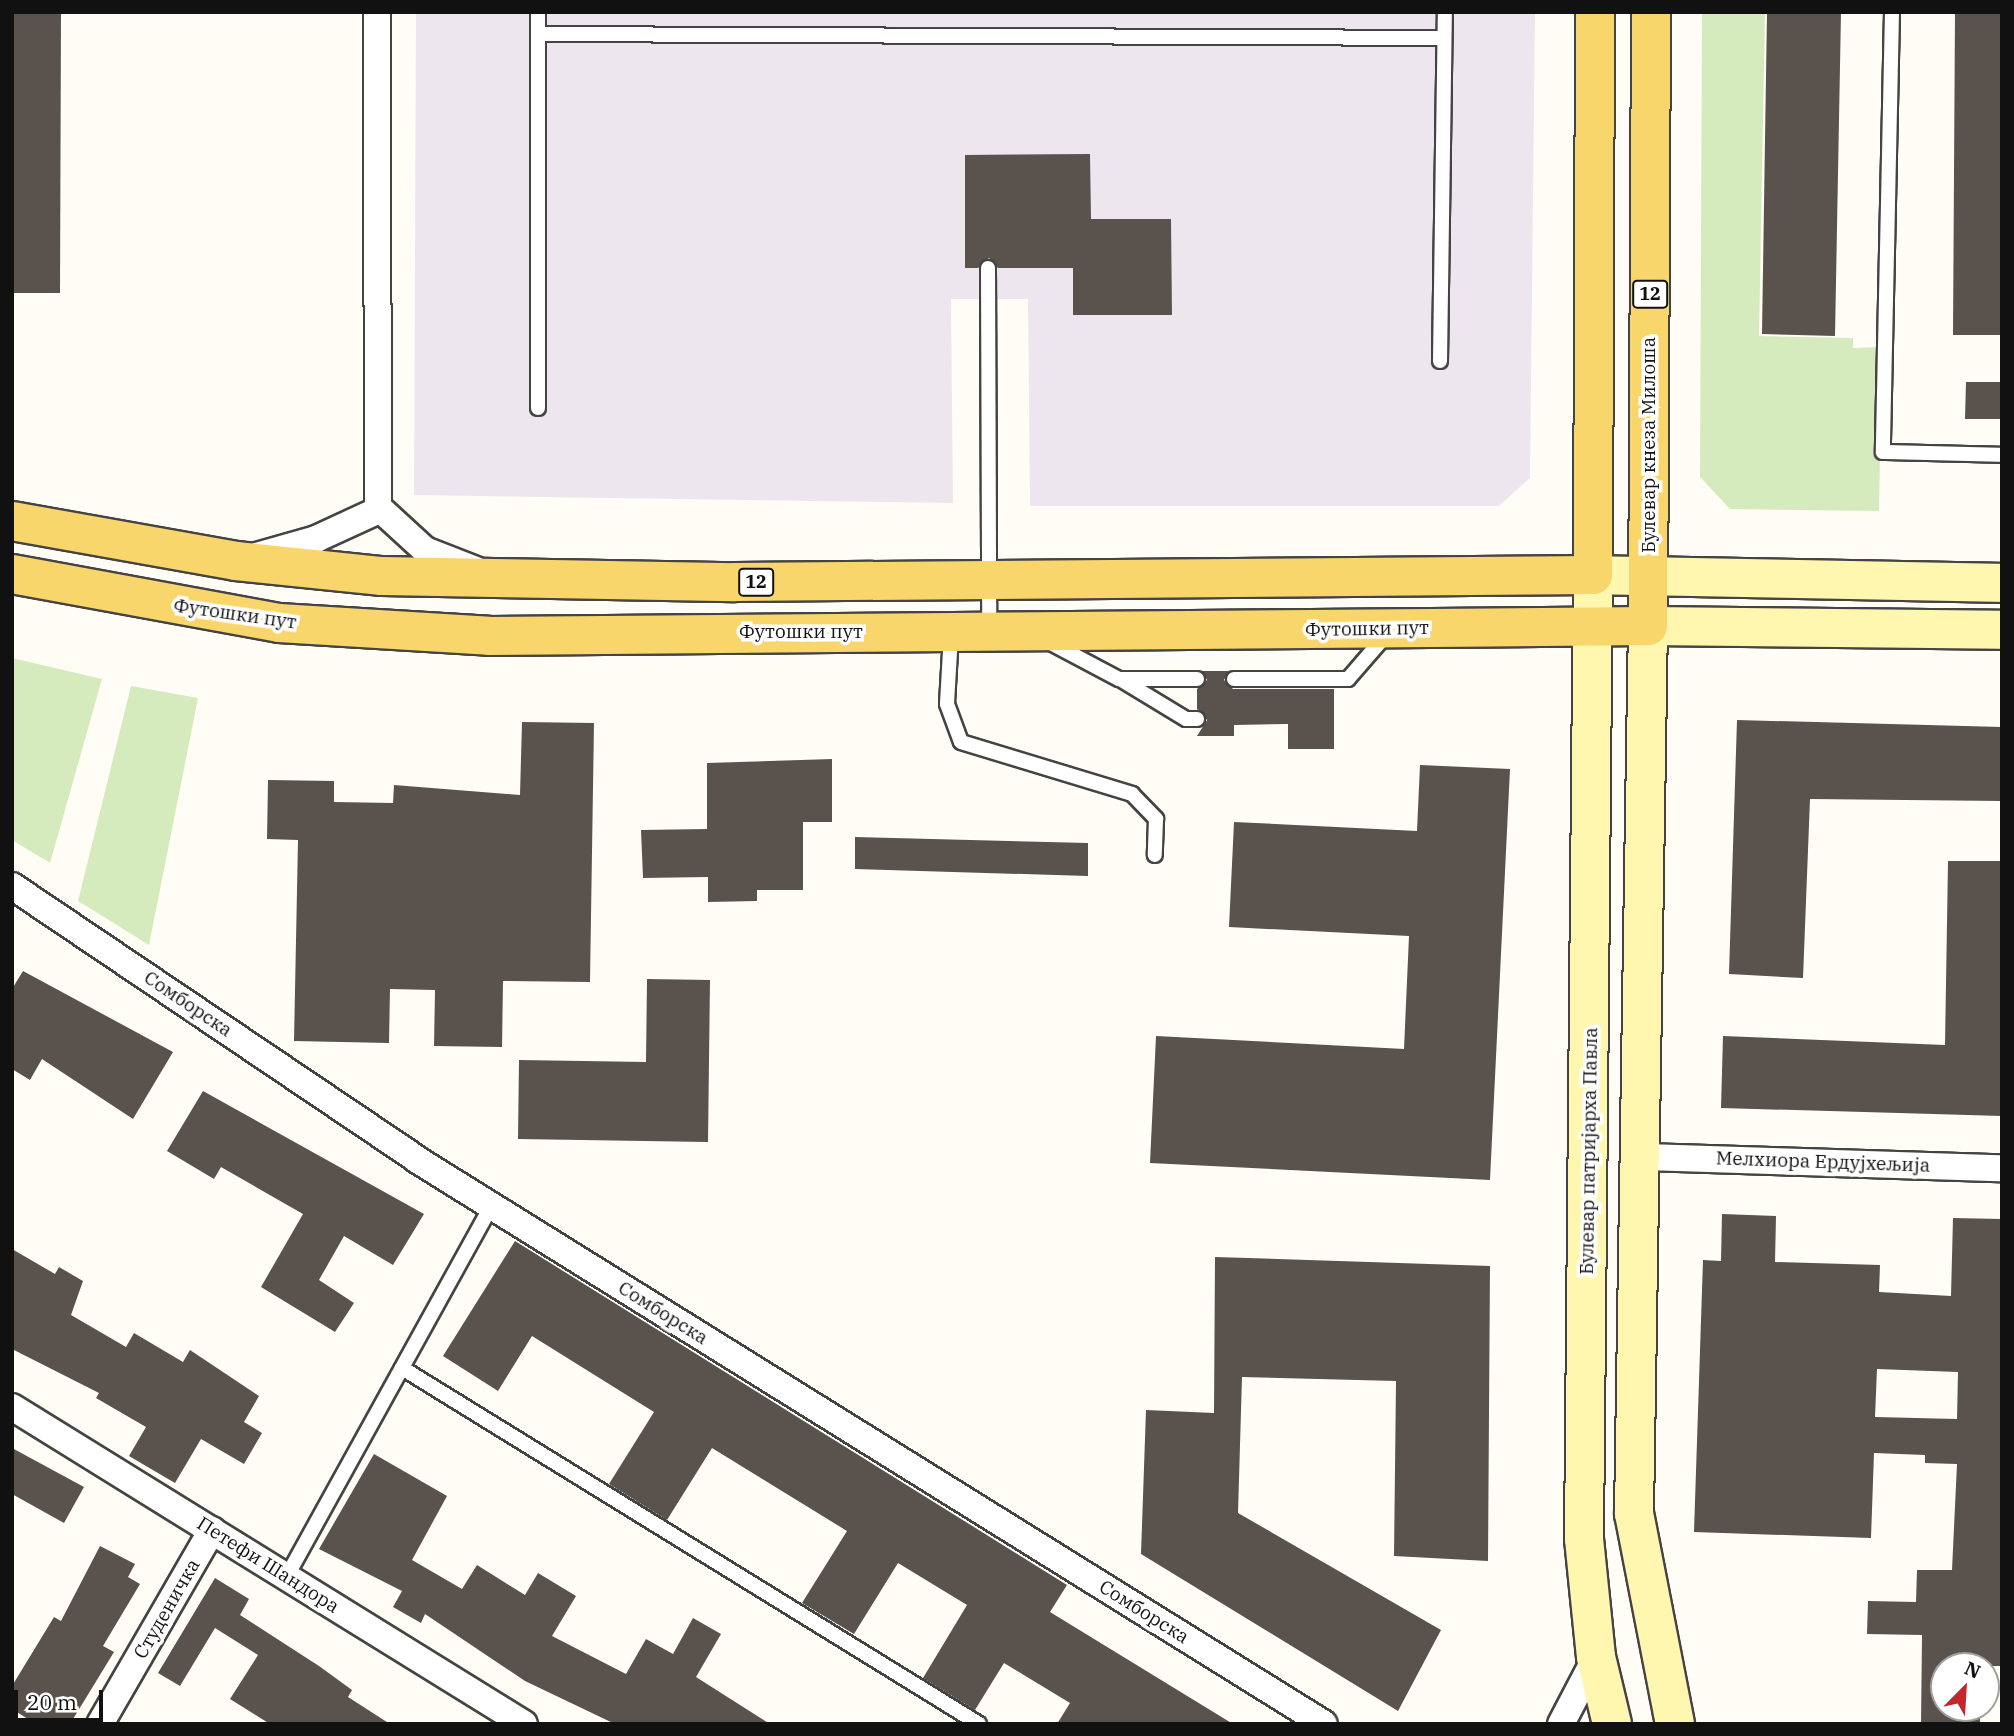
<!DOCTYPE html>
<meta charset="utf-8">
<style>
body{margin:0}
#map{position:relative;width:2014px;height:1736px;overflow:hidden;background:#fffdf5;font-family:"IBM Plex Serif",serif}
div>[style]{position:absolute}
.industrial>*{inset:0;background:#eee6ef}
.green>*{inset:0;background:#d5ebbd}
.building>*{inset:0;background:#5a524d}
.roads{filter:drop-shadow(2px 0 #444) drop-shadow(-2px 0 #444) drop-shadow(0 2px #444) drop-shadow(0 -2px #444)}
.lane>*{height:14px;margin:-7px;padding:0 7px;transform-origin:7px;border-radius:7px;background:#fff}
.street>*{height:26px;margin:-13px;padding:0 13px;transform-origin:13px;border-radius:13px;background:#fff}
.secondary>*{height:38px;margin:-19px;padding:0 19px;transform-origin:19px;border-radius:19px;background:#fff6b0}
.primary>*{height:38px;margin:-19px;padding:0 19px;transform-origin:19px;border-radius:19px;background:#f9d66b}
span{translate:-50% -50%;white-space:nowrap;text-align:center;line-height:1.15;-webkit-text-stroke:7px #fff;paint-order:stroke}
.shield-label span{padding:2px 5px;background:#fff;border:2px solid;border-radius:5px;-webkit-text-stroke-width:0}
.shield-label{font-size:18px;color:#111;font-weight:700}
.street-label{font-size:19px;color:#111}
.frame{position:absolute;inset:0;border:14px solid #111;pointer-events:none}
.north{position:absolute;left:1930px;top:1652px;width:70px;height:70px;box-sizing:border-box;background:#fff;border:2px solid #a0a0a0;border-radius:50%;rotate:24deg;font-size:19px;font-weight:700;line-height:28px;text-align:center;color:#111}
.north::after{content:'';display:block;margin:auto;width:24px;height:32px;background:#c4262e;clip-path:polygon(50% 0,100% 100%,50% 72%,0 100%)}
.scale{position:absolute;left:14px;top:1690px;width:89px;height:32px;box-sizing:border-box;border:4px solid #111;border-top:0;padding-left:9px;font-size:21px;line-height:24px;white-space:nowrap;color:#111;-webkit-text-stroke:5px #fff;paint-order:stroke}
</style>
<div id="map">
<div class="industrial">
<i style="clip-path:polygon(416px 12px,1535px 12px,1530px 478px,1499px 506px,1030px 506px,1028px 299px,951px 299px,953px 503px,414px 495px)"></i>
</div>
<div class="green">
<i style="clip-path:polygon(1702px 12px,1765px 12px,1759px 336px,1853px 338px,1853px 348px,1882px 347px,1879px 511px,1730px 509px,1700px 477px)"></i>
<i style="clip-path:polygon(12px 658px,102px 679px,50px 863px,12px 840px)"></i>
<i style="clip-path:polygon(131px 686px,198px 698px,149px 945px,78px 901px)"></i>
</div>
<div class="building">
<i style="clip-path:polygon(12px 12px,61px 12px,60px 293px,12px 293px)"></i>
<i style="clip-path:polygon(1767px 12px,1841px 12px,1835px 336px,1762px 334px)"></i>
<i style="clip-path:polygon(1955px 12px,2002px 12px,2002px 335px,1953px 335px)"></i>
<i style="clip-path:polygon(1090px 154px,1091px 219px,1171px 219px,1172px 315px,1073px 315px,1073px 268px,998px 268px,989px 258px,978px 268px,965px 268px,965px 155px)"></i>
<i style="clip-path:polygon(1966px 382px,2002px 382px,2002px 419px,1965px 419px)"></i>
<i style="clip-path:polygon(1202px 671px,1229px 671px,1224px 680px,1233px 689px,1334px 689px,1334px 749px,1288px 749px,1288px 724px,1234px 725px,1234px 736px,1197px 736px,1207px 720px,1197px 709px,1197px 689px,1207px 680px)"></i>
<i style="clip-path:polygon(1737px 720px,2002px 727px,2002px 801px,1810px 799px,1803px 978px,1729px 974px)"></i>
<i style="clip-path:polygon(522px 722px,594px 723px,590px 982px,503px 981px,502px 1047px,434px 1046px,435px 990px,390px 989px,389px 1043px,294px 1041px,298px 840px,267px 839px,268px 780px,334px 781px,334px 802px,393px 803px,394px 785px,520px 795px)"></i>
<i style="clip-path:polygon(832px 759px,832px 822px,803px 822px,803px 890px,757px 890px,757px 901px,708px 902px,708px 877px,643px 878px,641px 830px,707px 829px,707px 763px)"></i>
<i style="clip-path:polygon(1420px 765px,1510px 769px,1490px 1180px,1150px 1163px,1156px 1036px,1404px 1049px,1409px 936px,1229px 927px,1234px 822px,1417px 831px)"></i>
<i style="clip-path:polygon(855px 837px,1088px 843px,1088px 876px,855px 869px)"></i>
<i style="clip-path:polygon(1948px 861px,2002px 861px,2002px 1116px,1721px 1108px,1723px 1036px,1945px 1045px)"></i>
<i style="clip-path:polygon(23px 971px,173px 1052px,133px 1119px,42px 1059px,30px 1080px,12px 1069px,12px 989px)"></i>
<i style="clip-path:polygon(647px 979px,710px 980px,708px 1142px,518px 1139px,519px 1060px,646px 1062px)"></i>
<i style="clip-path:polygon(203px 1091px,424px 1214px,393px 1265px,344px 1236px,319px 1280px,354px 1303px,335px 1332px,261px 1287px,303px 1214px,221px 1167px,214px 1179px,167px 1151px)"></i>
<i style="clip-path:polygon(evenodd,1722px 1214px,1776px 1216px,1775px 1262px,1880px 1265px,1879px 1292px,1951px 1296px,1953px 1218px,2002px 1219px,2002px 1666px,1944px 1666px,1944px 1708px,1980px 1708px,1980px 1724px,1921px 1724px,1922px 1635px,1867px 1634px,1868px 1601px,1916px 1602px,1917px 1570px,1952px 1570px,1957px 1464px,1925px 1463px,1925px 1455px,1874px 1453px,1871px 1538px,1694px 1532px,1703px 1260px,1721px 1261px,1722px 1214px,1877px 1369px,1958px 1372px,1957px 1419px,1875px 1417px,1877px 1369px)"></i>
<i style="clip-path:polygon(515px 1241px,1067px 1585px,1050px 1612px,1233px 1724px,1057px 1724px,1070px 1703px,1004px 1663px,975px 1710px,923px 1678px,967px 1605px,898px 1563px,854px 1634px,802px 1603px,847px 1531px,712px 1448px,667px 1520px,609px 1484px,654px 1412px,532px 1336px,498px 1391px,443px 1356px)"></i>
<i style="clip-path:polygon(12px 1249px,55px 1274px,59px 1267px,83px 1281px,71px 1315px,126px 1347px,134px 1333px,183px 1362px,190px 1350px,259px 1396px,244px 1422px,262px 1433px,244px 1464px,201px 1439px,175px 1483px,129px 1456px,146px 1427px,96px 1398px,99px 1393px,12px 1349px)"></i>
<i style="clip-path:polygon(1215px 1257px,1490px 1266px,1488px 1561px,1394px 1556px,1396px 1381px,1242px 1377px,1238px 1513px,1441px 1630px,1398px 1711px,1141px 1554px,1146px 1410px,1214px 1413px)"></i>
<i style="clip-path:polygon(12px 1448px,84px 1487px,64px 1523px,12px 1494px)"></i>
<i style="clip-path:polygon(374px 1454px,447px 1496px,412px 1560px,462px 1589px,477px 1565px,525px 1595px,538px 1573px,576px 1596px,552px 1636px,626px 1674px,646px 1639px,673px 1654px,693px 1618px,721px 1634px,696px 1677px,770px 1724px,615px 1724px,525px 1681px,425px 1614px,421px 1623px,393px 1607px,402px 1591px,319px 1549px)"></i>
<i style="clip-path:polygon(100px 1546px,135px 1564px,128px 1577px,140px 1584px,103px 1646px,114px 1652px,70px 1724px,36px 1724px,12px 1709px,12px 1686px,54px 1617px,61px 1621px)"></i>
<i style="clip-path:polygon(215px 1578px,249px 1599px,240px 1615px,319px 1666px,352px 1690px,348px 1697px,390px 1724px,270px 1724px,230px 1699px,258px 1655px,215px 1628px,180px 1686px,158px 1673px)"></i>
</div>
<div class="roads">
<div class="lane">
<i style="left:1892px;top:12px;width:440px;rotate:91.2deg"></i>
<i style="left:1883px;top:452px;width:119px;rotate:1.4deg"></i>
<i style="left:538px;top:34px;width:906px;rotate:0.25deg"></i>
<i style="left:988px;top:268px;width:362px;rotate:89.8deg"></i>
<i style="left:1440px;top:361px;width:349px;rotate:-89.2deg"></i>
<i style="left:538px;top:408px;width:396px;rotate:-90deg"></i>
<i style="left:951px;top:634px;width:70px;rotate:93.3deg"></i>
<i style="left:947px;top:704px;width:40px;rotate:69.8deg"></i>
<i style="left:961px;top:742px;width:179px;rotate:16.9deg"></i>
<i style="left:1132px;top:794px;width:35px;rotate:46deg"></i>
<i style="left:1156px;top:819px;width:36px;rotate:92deg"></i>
<i style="left:1049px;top:642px;width:79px;rotate:27.9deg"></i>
<i style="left:1119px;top:679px;width:78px"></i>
<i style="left:1120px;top:679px;width:77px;rotate:31.2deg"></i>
<i style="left:1186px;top:719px;width:11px"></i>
<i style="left:1234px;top:679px;width:114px"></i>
<i style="left:1348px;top:679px;width:60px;rotate:-49.1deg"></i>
<i style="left:402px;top:1368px;width:678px;rotate:31.67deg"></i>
<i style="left:287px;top:1576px;width:423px;rotate:-61.1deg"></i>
</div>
<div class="street">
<i style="left:377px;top:12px;width:495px;rotate:89.9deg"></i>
<i style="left:378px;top:507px;width:64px;rotate:42.5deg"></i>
<i style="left:425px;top:550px;width:55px;rotate:21.4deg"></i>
<i style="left:253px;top:557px;width:66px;rotate:-15.9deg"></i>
<i style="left:316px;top:539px;width:69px;rotate:-24.7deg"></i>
<i style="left:12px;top:886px;width:488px;rotate:34deg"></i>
<i style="left:416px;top:1159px;width:1069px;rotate:31.89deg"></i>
<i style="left:1643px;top:1157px;width:359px;rotate:1.8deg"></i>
<i style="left:12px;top:1407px;width:602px;rotate:31.76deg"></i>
<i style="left:100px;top:1724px;width:224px;rotate:-60deg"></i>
<i style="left:1561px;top:1724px;width:76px;rotate:-62.4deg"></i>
</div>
<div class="secondary">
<i style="left:1612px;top:1724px;width:69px;rotate:-103.4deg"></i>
<i style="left:1596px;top:1657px;width:119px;rotate:-95.8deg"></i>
<i style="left:1584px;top:1539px;width:964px;rotate:-89.47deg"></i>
<i style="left:1593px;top:575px;width:409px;rotate:1.1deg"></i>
<i style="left:1675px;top:1724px;width:214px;rotate:-101deg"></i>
<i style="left:1634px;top:1514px;width:888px;rotate:-89.1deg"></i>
<i style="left:1648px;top:626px;width:354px;rotate:0.6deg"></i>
</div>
<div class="primary">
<i style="left:12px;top:521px;width:228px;rotate:10.1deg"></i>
<i style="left:236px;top:561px;width:147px;rotate:5.9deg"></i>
<i style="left:382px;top:576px;width:353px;rotate:1deg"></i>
<i style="left:735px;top:582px;width:858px;rotate:-0.47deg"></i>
<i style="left:1593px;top:575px;width:563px;rotate:-89.8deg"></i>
<i style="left:12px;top:574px;width:271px;rotate:10.4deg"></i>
<i style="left:279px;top:623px;width:210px;rotate:3.5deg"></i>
<i style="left:489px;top:636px;width:1159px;rotate:-0.49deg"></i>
<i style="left:1648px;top:626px;width:614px;rotate:-89.72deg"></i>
</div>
</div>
<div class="shield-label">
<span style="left:1650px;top:294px">12</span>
<span style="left:756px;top:582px">12</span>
</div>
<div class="street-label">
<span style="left:1649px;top:445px;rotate:-90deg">Булевар кнеза Милоша</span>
<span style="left:235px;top:614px;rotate:8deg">Футошки пут</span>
<span style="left:1367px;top:629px;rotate:-1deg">Футошки пут</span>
<span style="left:801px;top:632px">Футошки пут</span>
<span style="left:188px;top:1004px;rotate:34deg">Сомборска</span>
<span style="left:1589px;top:1151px;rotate:-89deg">Булевар патријарха Павла</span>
<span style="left:1823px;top:1162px;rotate:2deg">Мелхиора Ердујхељија</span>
<span style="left:663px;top:1313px;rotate:32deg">Сомборска</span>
<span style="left:268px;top:1565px;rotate:32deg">Петефи Шандора</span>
<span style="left:167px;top:1609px;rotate:-60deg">Студеничка</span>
<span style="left:1144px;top:1612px;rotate:32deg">Сомборска</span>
</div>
<div class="frame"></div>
<div class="north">N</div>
<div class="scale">20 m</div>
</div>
